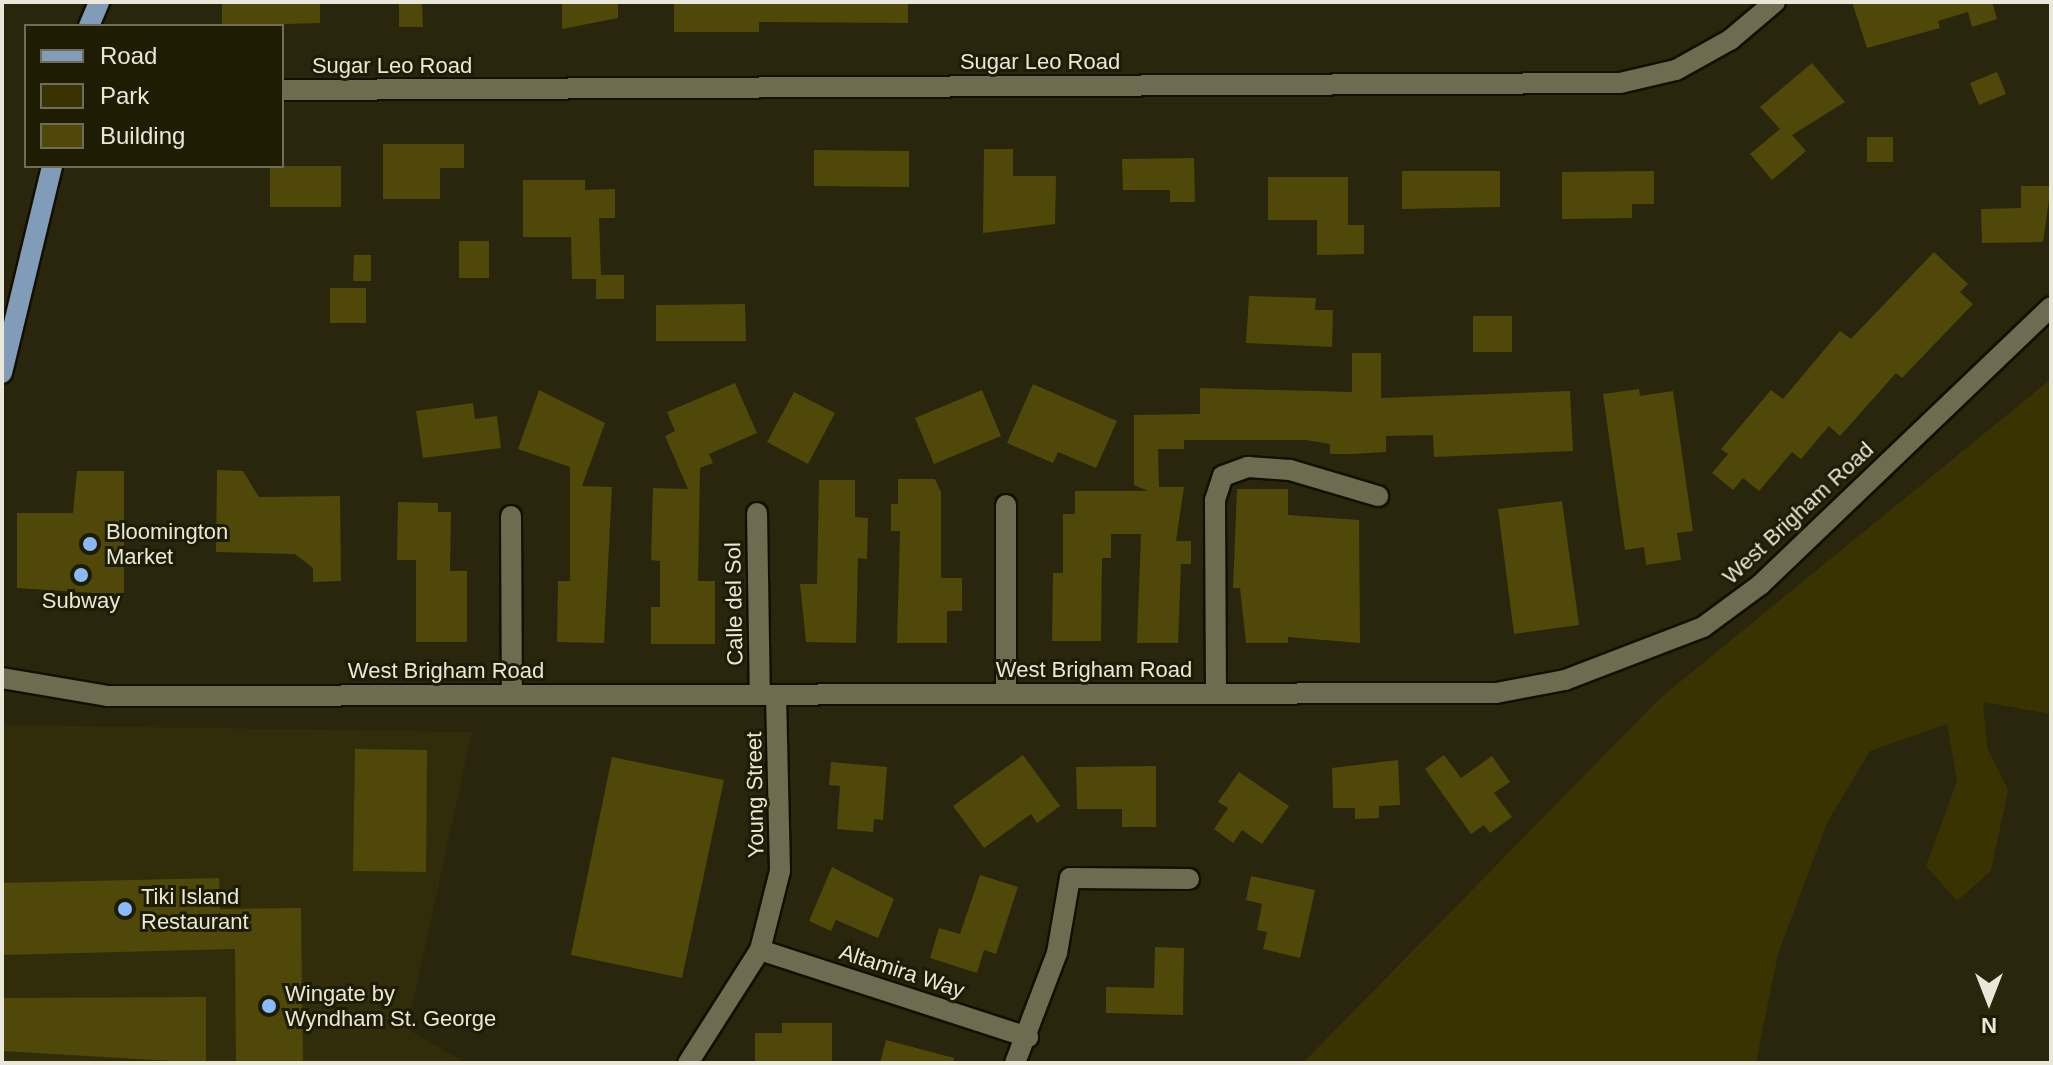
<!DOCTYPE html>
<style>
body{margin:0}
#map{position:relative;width:2053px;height:1065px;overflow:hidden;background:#29260d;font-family:Arial,sans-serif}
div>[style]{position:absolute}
.built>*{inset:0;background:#312d0b}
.green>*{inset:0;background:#383300}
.building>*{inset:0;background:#4f4808}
.roads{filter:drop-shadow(2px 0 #120f00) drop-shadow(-2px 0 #120f00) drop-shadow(0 2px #120f00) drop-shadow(0 -2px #120f00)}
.minor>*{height:20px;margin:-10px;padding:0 10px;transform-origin:10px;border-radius:10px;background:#6e6b50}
.major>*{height:20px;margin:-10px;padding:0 10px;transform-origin:10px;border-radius:10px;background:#819cb8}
.dots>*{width:22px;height:22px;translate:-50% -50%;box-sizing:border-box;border:4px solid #1f1c04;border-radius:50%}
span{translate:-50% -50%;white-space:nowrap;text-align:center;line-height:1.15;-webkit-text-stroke:6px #1f1c04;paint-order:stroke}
.street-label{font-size:22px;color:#e8e7d8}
.poi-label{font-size:22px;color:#e8e7d8}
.left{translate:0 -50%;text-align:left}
.frame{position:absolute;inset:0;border:4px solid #e8e7d8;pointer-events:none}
.legend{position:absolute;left:24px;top:24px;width:260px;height:144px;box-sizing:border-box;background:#1f1c04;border:2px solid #6f6d59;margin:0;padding:10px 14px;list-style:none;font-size:24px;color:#e8e7d8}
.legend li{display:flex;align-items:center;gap:16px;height:40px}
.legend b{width:40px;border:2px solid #6f6d59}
.north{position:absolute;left:1949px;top:961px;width:80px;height:80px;-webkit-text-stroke:6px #1f1c04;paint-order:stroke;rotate:180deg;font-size:22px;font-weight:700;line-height:32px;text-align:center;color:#e8e7d8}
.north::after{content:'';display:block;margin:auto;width:28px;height:36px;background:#e8e7d8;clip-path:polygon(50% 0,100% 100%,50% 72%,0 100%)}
</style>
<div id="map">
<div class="built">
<i style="clip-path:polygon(2px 725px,472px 732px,407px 1029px,466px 1063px,2px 1063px)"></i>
</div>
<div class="green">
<i style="clip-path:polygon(2051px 379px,2051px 714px,1983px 702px,1987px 747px,2008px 790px,1991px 871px,1957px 901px,1926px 866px,1957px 781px,1947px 724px,1870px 751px,1827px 823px,1778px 954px,1756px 1063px,1303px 1063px,1659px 699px)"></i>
</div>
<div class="building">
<i style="clip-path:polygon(222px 2px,320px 2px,320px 23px,222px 26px)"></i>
<i style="clip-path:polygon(399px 2px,422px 2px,423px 27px,399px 27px)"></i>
<i style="clip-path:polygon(562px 2px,618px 2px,618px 18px,562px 29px)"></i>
<i style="clip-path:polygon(674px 2px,908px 2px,908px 23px,759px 22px,759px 32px,674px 32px)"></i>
<i style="clip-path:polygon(1852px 2px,1992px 2px,1997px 19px,1972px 27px,1968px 12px,1938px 21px,1940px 28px,1867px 48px)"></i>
<i style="clip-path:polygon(1812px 63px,1845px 102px,1792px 135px,1806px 151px,1772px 180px,1750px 154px,1780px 129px,1760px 107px)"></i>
<i style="clip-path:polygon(1997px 72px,2006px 94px,1979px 105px,1970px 83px)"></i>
<i style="clip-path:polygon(1867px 137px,1893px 137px,1893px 162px,1867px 162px)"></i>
<i style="clip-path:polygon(383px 144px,464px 144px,464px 168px,440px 168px,440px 199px,383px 199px)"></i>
<i style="clip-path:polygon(984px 149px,1013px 149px,1013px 176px,1056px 176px,1055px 224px,983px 233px)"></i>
<i style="clip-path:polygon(814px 150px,909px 151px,909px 187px,814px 186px)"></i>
<i style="clip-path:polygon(1194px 158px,1195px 202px,1170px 202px,1170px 190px,1123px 190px,1122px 159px)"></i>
<i style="clip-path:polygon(270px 166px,341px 166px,341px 207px,270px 207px)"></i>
<i style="clip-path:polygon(1402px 171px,1500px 171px,1500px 207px,1402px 209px)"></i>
<i style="clip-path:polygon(1654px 171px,1654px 204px,1632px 204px,1632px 218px,1562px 219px,1562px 172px)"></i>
<i style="clip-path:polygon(1268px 177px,1348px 177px,1348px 225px,1364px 225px,1364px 254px,1317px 255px,1317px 220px,1268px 220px)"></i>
<i style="clip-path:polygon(523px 180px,585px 180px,585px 190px,615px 189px,615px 218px,599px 218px,601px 275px,624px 275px,624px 299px,596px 299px,596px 279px,572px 279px,571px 237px,523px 237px)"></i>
<i style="clip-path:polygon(2021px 186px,2051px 186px,2043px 242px,1982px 243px,1981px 209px,2021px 208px)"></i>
<i style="clip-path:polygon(459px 241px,489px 241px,489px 278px,459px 278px)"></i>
<i style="clip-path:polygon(1934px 252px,1968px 284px,1960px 292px,1973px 304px,1902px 378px,1896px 373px,1840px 436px,1829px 426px,1801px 459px,1792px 452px,1759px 491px,1743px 478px,1733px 490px,1712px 473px,1728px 454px,1721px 449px,1771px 390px,1783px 399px,1840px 331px,1851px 339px)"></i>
<i style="clip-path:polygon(354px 255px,371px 255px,371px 281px,353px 281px)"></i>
<i style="clip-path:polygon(330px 288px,366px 288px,366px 323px,330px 323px)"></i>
<i style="clip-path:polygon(1249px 296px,1316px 298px,1315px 310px,1333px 310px,1332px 347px,1246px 343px)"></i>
<i style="clip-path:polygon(745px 304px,746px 341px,656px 341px,656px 305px)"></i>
<i style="clip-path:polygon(1473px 316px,1512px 316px,1512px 352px,1473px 352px)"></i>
<i style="clip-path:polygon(1352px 353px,1381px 353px,1381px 398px,1570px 391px,1573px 451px,1434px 457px,1433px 435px,1386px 436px,1386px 452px,1352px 454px,1330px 454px,1330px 444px,1306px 440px,1184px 440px,1184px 449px,1158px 449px,1159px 487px,1184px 487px,1176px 541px,1191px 541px,1191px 564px,1181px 564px,1178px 643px,1137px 643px,1141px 534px,1111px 534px,1111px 558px,1102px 558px,1101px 641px,1052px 641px,1053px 573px,1063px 573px,1063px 514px,1075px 514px,1075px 491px,1148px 491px,1134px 485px,1134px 415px,1200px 414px,1200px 388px,1352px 392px)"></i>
<i style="clip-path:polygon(735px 383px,757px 433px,709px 454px,713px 463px,700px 468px,698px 581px,715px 581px,715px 644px,651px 644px,651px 607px,660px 607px,660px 561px,651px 560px,653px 488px,688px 489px,665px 436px,675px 431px,667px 412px)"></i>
<i style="clip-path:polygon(1033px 384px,1117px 421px,1096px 468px,1058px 452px,1053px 463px,1007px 443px)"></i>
<i style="clip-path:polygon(1639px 389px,1640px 396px,1673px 391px,1693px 531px,1677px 533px,1681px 560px,1646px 565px,1644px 547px,1625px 550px,1603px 394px)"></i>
<i style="clip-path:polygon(539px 390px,605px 423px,582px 486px,612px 487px,604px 643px,557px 642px,558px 581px,570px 581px,570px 467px,518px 449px)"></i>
<i style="clip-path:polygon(982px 390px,1001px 436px,934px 464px,915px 418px)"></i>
<i style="clip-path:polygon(794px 392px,835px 413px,808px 464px,767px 442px)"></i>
<i style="clip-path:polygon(473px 403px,475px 419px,497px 416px,501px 448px,423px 458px,416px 411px)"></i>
<i style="clip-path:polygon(217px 470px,243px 471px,259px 497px,340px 496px,341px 581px,313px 582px,313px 568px,295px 554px,216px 552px)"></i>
<i style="clip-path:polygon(77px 471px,124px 471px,124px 595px,17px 588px,17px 513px,73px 513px)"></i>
<i style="clip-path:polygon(898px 479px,935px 479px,941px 492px,941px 578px,962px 578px,962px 611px,947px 611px,947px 643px,897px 643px,900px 531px,891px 531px,891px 504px,898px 504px)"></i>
<i style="clip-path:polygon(819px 480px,855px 480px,855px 517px,868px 518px,867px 559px,858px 558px,856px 643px,806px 642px,800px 584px,817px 584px)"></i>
<i style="clip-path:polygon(1237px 489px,1288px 489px,1288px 515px,1359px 520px,1360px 643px,1288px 637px,1288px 643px,1246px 643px,1240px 588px,1233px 588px)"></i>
<i style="clip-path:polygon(1562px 501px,1579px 625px,1514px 634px,1498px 509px)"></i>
<i style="clip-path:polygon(398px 502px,438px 503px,438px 512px,451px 512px,450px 571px,467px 571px,467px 642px,416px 642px,416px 560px,397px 560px)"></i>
<i style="clip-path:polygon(355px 749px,427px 750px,426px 872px,353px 871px)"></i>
<i style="clip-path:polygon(1023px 755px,1060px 806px,1037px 823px,1031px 814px,984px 848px,953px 806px)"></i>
<i style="clip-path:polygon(1444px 755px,1461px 778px,1492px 756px,1510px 782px,1494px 793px,1512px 817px,1490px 833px,1484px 825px,1471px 834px,1425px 769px)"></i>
<i style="clip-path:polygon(612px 757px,724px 780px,682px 978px,571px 955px)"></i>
<i style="clip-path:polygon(1398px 760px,1400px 805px,1379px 806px,1379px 818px,1355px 819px,1355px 808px,1333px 808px,1332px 768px)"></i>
<i style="clip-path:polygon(831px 762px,887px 767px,883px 820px,874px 819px,873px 832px,837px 829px,840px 786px,829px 785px)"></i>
<i style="clip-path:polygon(1156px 766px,1156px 827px,1122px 827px,1122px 809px,1077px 809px,1076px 767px)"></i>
<i style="clip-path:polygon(1239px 772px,1289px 806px,1262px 844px,1242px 830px,1233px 843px,1214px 829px,1228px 808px,1218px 802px)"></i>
<i style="clip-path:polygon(832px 867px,894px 899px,878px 938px,836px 920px,831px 931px,809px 921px)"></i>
<i style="clip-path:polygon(980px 875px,1018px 887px,996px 954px,984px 950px,977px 973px,930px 958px,939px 928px,960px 934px)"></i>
<i style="clip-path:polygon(1251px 876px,1315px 890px,1300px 958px,1263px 949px,1267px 932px,1257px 930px,1262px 904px,1246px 900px)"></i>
<i style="clip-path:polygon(219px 878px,220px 909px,301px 908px,303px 1063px,236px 1063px,235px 949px,2px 955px,2px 883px)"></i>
<i style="clip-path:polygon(1155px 947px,1184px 948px,1183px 1015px,1106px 1013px,1106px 987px,1154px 988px)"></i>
<i style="clip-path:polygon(206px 997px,206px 1063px,2px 1051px,2px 998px)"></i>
<i style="clip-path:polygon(782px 1023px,832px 1023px,832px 1063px,755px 1063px,755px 1033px,782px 1033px)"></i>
<i style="clip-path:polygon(886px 1040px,954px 1058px,953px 1063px,880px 1063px)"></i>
</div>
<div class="roads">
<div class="minor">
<i style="left:282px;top:90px;width:1338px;rotate:-0.3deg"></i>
<i style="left:1620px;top:83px;width:57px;rotate:-13.1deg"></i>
<i style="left:1676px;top:70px;width:62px;rotate:-29.1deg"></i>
<i style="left:1730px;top:40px;width:59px;rotate:-40.2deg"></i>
<i style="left:1006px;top:505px;width:189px;rotate:90deg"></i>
<i style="left:757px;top:513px;width:182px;rotate:89.1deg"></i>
<i style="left:511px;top:516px;width:179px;rotate:89.7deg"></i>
<i style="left:2px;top:678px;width:107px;rotate:9.7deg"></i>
<i style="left:107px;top:696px;width:1389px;rotate:-0.12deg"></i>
<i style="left:1496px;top:693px;width:70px;rotate:-10.7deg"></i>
<i style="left:1565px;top:680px;width:148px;rotate:-21deg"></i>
<i style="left:1703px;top:627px;width:71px;rotate:-36.4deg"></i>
<i style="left:1760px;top:585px;width:402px;rotate:-43.7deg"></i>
<i style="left:1216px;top:694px;width:194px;rotate:-90.3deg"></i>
<i style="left:1215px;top:500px;width:25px;rotate:-72deg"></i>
<i style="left:1223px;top:476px;width:27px;rotate:-20deg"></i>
<i style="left:1248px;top:467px;width:42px;rotate:4.1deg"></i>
<i style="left:1290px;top:470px;width:92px;rotate:16.5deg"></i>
<i style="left:760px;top:950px;width:282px;rotate:18deg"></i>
<i style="left:688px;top:1063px;width:134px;rotate:-57.5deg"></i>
<i style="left:760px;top:950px;width:81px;rotate:-75.8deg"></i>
<i style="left:780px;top:871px;width:176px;rotate:-91.3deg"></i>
<i style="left:1015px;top:1063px;width:118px;rotate:-69.1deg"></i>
<i style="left:1057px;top:953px;width:76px;rotate:-80.2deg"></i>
<i style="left:1070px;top:878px;width:119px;rotate:0.5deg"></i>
</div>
<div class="major">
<i style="left:89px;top:26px;width:26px;rotate:-67deg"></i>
<i style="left:2px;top:373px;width:213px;rotate:-76.4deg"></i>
</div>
</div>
<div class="dots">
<i style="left:90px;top:544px;background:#8bbafc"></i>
<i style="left:81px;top:575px;background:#8bbafc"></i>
<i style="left:125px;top:909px;background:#8bbafc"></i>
<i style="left:269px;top:1006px;background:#8bbafc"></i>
</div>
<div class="street-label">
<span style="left:1040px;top:62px">Sugar Leo Road</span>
<span style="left:392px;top:66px">Sugar Leo Road</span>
<span style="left:1798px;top:513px;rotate:-43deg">West Brigham Road</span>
<span style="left:734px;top:604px;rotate:-91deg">Calle del Sol</span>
<span style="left:1094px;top:670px">West Brigham Road</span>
<span style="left:446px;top:671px">West Brigham Road</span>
<span style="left:755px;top:795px;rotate:-91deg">Young Street</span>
<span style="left:902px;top:971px;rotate:18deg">Altamira Way</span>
</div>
<div class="poi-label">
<span class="left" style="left:106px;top:544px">Bloomington<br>Market</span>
<span style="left:81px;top:601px">Subway</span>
<span class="left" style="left:141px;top:909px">Tiki Island<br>Restaurant</span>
<span class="left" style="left:285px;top:1006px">Wingate by<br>Wyndham St. George</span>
</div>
<div class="frame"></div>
<ul class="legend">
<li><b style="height:10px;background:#819cb8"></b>Road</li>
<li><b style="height:22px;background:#383300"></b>Park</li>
<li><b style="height:22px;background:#4f4808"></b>Building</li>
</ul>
<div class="north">N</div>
</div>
